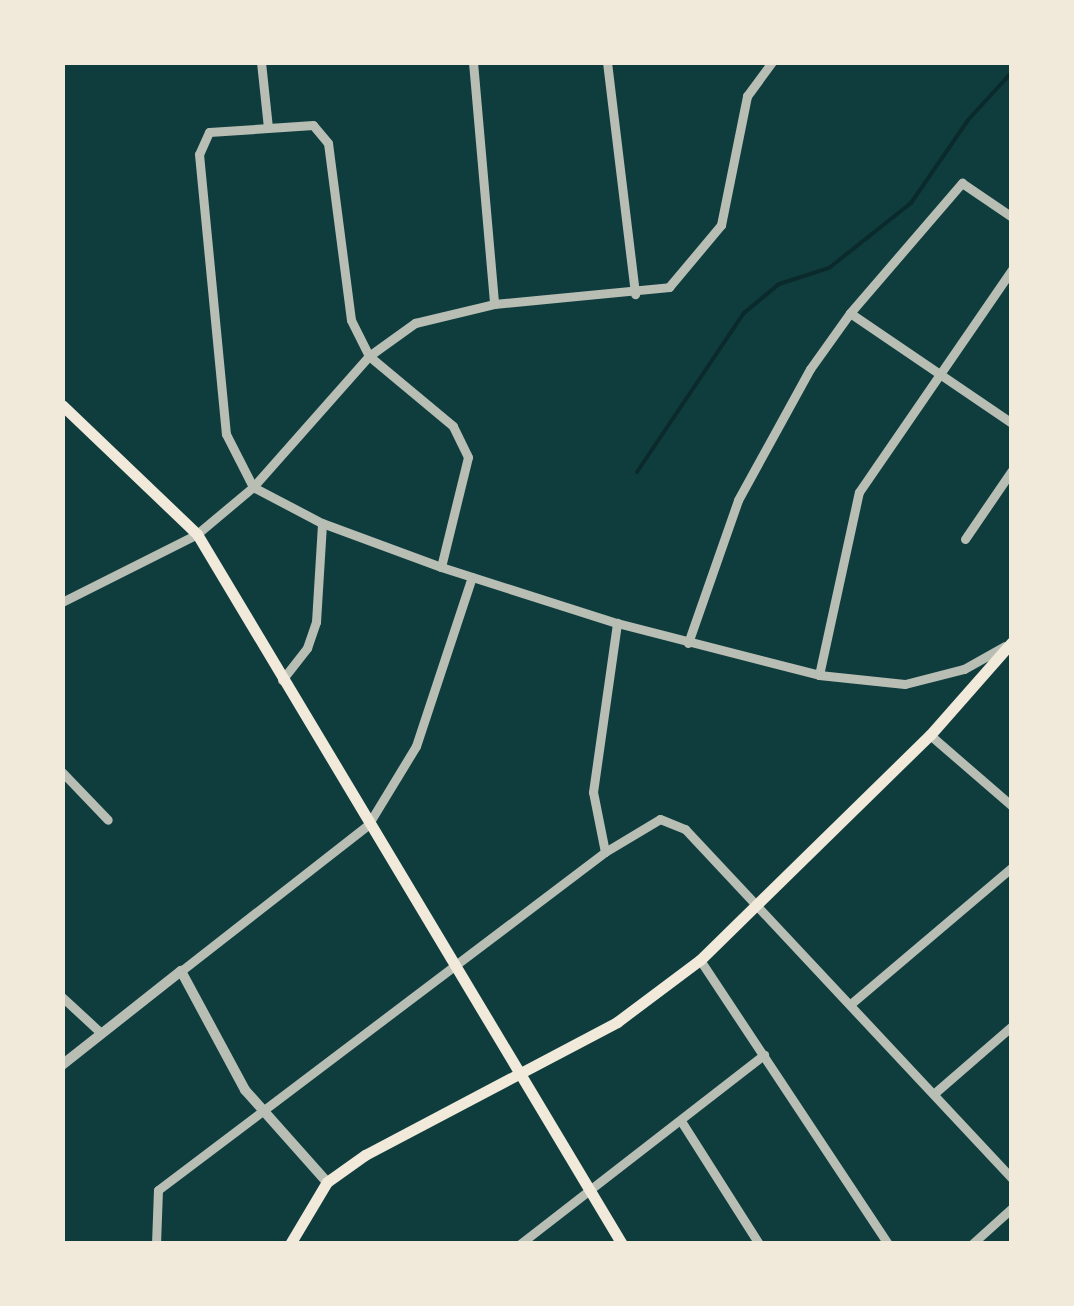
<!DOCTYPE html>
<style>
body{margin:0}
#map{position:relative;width:1074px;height:1306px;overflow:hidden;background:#0f3d3e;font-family:Commissioner,sans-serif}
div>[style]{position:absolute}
.stream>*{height:4px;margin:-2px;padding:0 2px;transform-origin:2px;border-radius:2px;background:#0a2a2b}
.minor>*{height:9px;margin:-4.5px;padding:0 4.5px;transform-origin:4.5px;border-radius:4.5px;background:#b8beb3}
.tertiary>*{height:10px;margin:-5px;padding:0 5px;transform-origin:5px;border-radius:5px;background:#b8beb3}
.secondary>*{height:11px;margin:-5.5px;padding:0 5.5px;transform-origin:5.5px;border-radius:5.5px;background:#f1e9da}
span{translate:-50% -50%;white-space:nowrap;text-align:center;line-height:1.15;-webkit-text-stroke:10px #f1e9da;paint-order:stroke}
.frame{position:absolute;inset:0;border:65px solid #f1e9da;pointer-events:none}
</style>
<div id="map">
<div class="stream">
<i style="left:637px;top:472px;width:192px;rotate:-56.1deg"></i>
<i style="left:744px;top:313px;width:45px;rotate:-39.6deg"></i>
<i style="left:779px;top:284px;width:52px;rotate:-17.7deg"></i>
<i style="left:829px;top:268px;width:105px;rotate:-38.4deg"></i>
<i style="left:911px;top:203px;width:101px;rotate:-55.5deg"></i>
<i style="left:968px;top:120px;width:65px;rotate:-47.5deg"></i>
</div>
<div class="minor">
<i style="left:261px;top:62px;width:66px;rotate:83.9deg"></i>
<i style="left:473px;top:62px;width:243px;rotate:85deg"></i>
<i style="left:607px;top:62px;width:234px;rotate:83.1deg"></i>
<i style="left:850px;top:313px;width:196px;rotate:34.2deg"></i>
<i style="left:965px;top:539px;width:83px;rotate:-55.7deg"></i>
<i style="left:441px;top:567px;width:113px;rotate:-76.2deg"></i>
<i style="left:468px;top:457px;width:34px;rotate:-116deg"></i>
<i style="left:453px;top:426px;width:109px;rotate:-140.2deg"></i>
<i style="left:369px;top:356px;width:40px;rotate:-116.6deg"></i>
<i style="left:351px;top:320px;width:178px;rotate:-97.4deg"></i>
<i style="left:328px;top:143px;width:23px;rotate:-130deg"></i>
<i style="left:313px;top:125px;width:104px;rotate:176.1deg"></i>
<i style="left:209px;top:132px;width:24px;rotate:114deg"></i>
<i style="left:199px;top:154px;width:281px;rotate:84.5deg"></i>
<i style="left:226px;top:434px;width:59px;rotate:63deg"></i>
<i style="left:253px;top:487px;width:78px;rotate:27.6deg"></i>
<i style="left:322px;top:523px;width:127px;rotate:20.3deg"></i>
<i style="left:441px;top:567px;width:185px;rotate:17.7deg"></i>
<i style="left:617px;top:623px;width:209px;rotate:14.4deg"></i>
<i style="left:819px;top:675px;width:86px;rotate:6deg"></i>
<i style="left:905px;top:684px;width:61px;rotate:-14.3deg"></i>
<i style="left:964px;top:669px;width:47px;rotate:-29.3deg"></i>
<i style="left:62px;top:602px;width:151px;rotate:-26.7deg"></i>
<i style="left:197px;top:534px;width:73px;rotate:-40deg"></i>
<i style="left:253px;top:487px;width:175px;rotate:-48.5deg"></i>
<i style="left:369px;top:356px;width:57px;rotate:-35.7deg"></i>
<i style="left:415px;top:323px;width:81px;rotate:-13.5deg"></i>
<i style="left:494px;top:304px;width:176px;rotate:-5.5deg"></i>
<i style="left:669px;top:287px;width:81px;rotate:-50deg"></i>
<i style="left:721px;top:225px;width:132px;rotate:-78.6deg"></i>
<i style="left:747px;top:96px;width:42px;rotate:-53.7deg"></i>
<i style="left:688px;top:643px;width:151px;rotate:-70.7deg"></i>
<i style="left:738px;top:500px;width:149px;rotate:-61.2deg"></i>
<i style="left:810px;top:369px;width:69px;rotate:-54.5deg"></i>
<i style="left:850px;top:313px;width:172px;rotate:-49.3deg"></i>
<i style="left:962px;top:183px;width:60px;rotate:34.2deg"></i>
<i style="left:819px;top:675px;width:187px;rotate:-77.7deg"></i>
<i style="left:859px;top:492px;width:270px;rotate:-55.5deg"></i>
<i style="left:282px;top:680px;width:41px;rotate:-52deg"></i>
<i style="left:307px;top:648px;width:28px;rotate:-71deg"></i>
<i style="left:316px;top:622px;width:99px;rotate:-86.5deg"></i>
<i style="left:930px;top:735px;width:108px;rotate:40.9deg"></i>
<i style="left:62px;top:772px;width:66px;rotate:46.2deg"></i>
<i style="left:605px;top:852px;width:61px;rotate:-101.3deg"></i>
<i style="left:593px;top:792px;width:171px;rotate:-81.9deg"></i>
<i style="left:700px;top:960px;width:341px;rotate:56.5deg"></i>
<i style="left:181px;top:971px;width:237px;rotate:-38deg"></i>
<i style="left:368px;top:825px;width:92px;rotate:-58.7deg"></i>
<i style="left:416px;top:746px;width:178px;rotate:-71.7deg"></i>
<i style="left:62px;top:997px;width:53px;rotate:42.7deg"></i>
<i style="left:853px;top:1002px;width:209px;rotate:-40.3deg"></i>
<i style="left:937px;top:1091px;width:99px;rotate:-40.9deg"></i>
<i style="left:681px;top:1121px;width:146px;rotate:57.6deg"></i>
<i style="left:156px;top:1244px;width:54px;rotate:-87.9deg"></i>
<i style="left:158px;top:1190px;width:560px;rotate:-37.09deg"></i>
<i style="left:605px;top:852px;width:64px;rotate:-31deg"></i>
<i style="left:660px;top:819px;width:27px;rotate:22deg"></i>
<i style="left:685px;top:829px;width:478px;rotate:46.9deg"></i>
<i style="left:520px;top:1244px;width:309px;rotate:-37.8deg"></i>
<i style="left:972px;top:1244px;width:54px;rotate:-42deg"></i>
</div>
<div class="tertiary">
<i style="left:62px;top:1065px;width:152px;rotate:-38.3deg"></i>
<i style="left:181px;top:971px;width:135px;rotate:61.7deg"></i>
<i style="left:245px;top:1090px;width:123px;rotate:48.3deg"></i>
</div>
<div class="secondary">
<i style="left:62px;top:405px;width:187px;rotate:43.7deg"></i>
<i style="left:197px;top:534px;width:827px;rotate:59.1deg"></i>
<i style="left:290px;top:1244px;width:72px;rotate:-59.2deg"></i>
<i style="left:327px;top:1182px;width:47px;rotate:-35.4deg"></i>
<i style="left:365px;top:1155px;width:285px;rotate:-27.8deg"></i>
<i style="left:617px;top:1022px;width:104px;rotate:-36.8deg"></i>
<i style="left:700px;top:960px;width:322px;rotate:-44.4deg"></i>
<i style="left:930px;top:735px;width:124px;rotate:-48.6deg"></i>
</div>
<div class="frame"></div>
</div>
